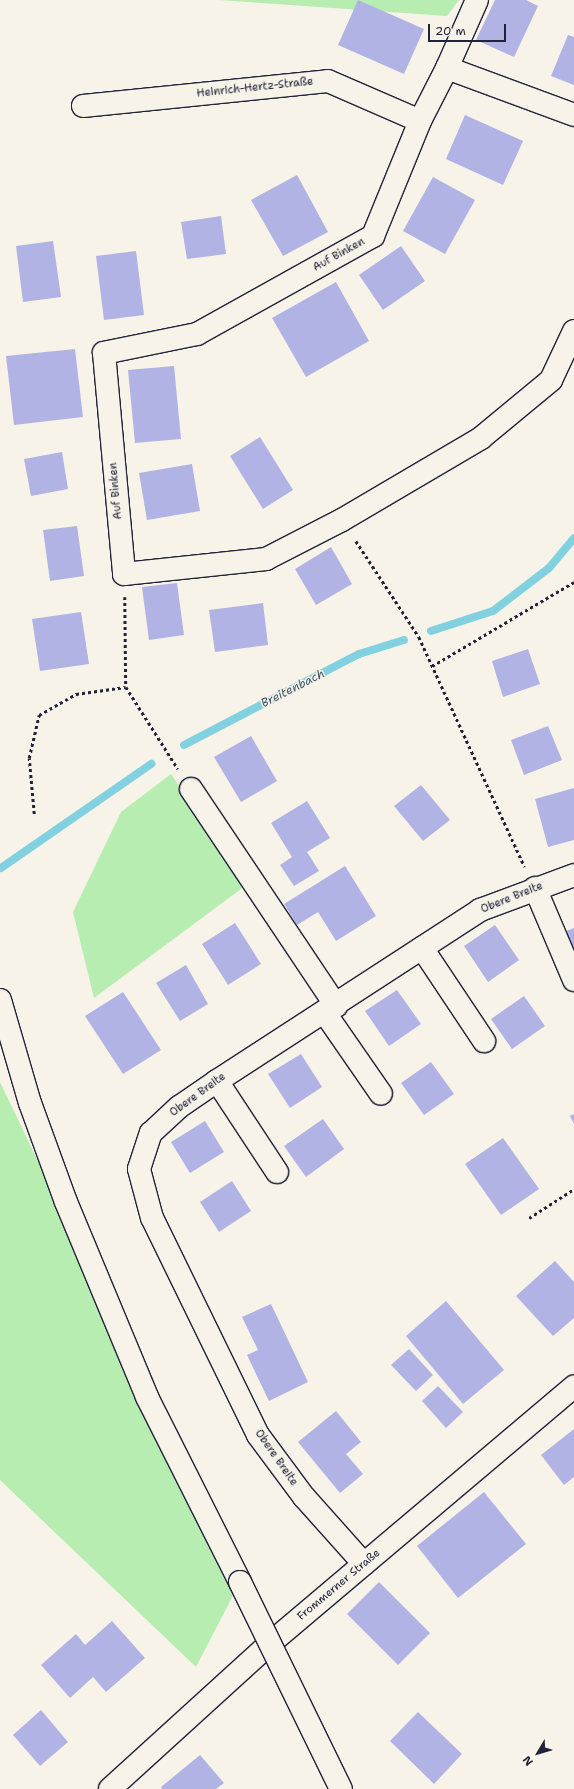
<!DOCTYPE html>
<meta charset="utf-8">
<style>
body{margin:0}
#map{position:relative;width:574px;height:1789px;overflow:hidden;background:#f7f3e8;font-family:"Shantell Sans",sans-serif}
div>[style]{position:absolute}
.green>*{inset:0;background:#b7edb0}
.stream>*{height:8px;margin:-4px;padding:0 4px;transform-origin:4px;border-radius:4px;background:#82d1e0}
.building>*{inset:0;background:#b0b3e4}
.path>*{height:2.5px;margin-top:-1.25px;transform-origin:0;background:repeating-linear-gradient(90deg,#22223b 0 3px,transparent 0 6px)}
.roads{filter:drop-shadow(1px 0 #22223b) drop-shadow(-1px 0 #22223b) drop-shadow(0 1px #22223b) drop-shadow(0 -1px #22223b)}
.minor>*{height:22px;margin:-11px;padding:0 11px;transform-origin:11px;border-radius:11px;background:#f7f3e8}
.major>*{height:22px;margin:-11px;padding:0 11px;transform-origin:11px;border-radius:11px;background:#f7f3e8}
.bridges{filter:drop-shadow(1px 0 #22223b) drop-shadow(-1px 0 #22223b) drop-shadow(0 1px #22223b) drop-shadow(0 -1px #22223b)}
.major-bridge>*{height:22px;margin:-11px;padding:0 11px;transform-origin:11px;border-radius:11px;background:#f7f3e8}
span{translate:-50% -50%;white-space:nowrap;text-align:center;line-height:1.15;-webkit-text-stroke:3px #f7f3e8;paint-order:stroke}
.street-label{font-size:11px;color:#22223b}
.water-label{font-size:12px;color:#3f576d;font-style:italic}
.north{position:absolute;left:518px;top:1733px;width:40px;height:40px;-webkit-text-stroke:3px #f7f3e8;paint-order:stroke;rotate:232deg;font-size:11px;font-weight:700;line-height:16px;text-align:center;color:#22223b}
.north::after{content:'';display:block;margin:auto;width:14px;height:18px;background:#22223b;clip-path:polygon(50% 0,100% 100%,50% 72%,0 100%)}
.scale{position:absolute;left:428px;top:24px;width:78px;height:18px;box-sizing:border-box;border:2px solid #22223b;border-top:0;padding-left:5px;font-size:12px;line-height:14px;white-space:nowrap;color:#22223b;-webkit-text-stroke:3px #f7f3e8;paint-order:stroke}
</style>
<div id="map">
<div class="green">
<i style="clip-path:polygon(219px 0,459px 0,447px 16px)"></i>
<i style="clip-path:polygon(171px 774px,242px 881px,241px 889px,94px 998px,73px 912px,121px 812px)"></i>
<i style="clip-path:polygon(0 1082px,240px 1582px,196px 1667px,0 1480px)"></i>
</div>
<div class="stream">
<i style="left:431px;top:631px;width:65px;rotate:-17.9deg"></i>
<i style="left:493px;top:611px;width:71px;rotate:-37.5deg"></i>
<i style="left:549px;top:568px;width:39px;rotate:-50deg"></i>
<i style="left:184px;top:745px;width:197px;rotate:-27.5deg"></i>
<i style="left:359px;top:654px;width:47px;rotate:-17.3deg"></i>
<i style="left:1px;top:868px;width:183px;rotate:-34.7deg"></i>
</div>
<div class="building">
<i style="clip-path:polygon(358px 0,424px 29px,404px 74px,338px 45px)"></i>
<i style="clip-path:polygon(495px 0,526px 0,538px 6px,514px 57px,476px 40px)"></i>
<i style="clip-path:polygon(568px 35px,574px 37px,574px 85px,551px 76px)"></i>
<i style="clip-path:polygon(465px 115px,523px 141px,503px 185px,446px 159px)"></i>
<i style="clip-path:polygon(297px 175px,328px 232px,283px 256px,251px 200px)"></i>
<i style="clip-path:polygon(433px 177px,475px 200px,445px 254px,403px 231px)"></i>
<i style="clip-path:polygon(221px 216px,226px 254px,187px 259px,181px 222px)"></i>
<i style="clip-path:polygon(53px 241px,61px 297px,23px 302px,16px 246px)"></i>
<i style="clip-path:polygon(401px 246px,425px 281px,383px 310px,359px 275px)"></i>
<i style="clip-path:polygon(136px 251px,144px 315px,104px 320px,96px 256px)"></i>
<i style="clip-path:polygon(336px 282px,369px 341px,306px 377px,272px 318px)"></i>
<i style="clip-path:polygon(75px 349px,83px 417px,14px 425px,6px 356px)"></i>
<i style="clip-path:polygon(174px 366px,181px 439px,135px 443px,128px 370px)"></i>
<i style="clip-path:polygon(260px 437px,293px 490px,263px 509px,230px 456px)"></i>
<i style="clip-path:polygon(62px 452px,68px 489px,31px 496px,24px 459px)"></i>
<i style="clip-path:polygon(192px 464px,200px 511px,147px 520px,139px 473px)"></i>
<i style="clip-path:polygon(77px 526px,84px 576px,50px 581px,43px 530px)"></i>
<i style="clip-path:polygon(331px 547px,352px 584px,316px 605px,295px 569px)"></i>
<i style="clip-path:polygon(177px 583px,184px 635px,149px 640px,142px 587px)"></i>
<i style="clip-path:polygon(263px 603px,268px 645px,215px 652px,209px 610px)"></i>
<i style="clip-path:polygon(81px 612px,89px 664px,40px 671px,32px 619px)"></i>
<i style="clip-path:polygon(528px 649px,540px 684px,503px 697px,492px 661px)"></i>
<i style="clip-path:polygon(548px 726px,562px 760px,524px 775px,511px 740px)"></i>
<i style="clip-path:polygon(251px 736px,277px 781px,241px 802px,214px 757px)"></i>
<i style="clip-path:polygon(421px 785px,450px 820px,423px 841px,394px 806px)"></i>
<i style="clip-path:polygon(574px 788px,574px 840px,548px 847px,535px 799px)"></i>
<i style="clip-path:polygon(307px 801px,330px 838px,307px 852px,319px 871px,294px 886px,280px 865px,292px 857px,271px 823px)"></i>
<i style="clip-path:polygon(345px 866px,376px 916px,336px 941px,318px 912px,297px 925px,284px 904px)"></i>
<i style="clip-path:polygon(235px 923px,261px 964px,228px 985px,202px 944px)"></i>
<i style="clip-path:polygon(495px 925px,519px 960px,488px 982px,464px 946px)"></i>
<i style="clip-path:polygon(574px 928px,574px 953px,566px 931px)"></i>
<i style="clip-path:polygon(186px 965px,208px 1004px,180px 1021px,156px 983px)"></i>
<i style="clip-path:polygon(397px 990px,421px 1024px,389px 1046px,365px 1011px)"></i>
<i style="clip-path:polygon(123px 992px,161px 1050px,123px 1074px,85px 1016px)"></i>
<i style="clip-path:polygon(524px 996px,545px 1026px,512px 1049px,491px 1019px)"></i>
<i style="clip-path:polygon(301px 1054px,322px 1087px,290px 1108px,268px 1074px)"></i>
<i style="clip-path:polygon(431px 1062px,454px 1094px,424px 1115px,401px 1083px)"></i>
<i style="clip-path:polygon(574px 1114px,574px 1124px,570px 1116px)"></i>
<i style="clip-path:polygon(323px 1119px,344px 1149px,306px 1177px,284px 1146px)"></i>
<i style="clip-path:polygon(205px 1121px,224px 1152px,190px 1173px,171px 1142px)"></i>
<i style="clip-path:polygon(503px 1138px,539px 1189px,501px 1215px,465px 1164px)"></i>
<i style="clip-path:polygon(232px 1181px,251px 1211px,219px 1232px,200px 1202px)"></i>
<i style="clip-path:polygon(555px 1261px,574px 1282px,574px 1318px,553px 1336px,516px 1296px)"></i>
<i style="clip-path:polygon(446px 1301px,504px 1370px,463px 1404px,406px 1336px)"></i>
<i style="clip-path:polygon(271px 1304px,308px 1382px,269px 1401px,247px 1355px,258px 1350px,242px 1317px)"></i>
<i style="clip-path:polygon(409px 1349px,433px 1375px,416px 1391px,391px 1365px)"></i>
<i style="clip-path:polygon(438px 1386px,463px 1412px,446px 1428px,422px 1401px)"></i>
<i style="clip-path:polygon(336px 1411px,361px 1442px,346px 1454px,363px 1474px,340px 1493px,298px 1442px)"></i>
<i style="clip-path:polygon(574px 1429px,574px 1477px,564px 1485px,541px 1455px)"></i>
<i style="clip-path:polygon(484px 1492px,526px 1544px,458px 1598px,417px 1546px)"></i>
<i style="clip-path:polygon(379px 1582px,430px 1633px,398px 1665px,347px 1614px)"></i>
<i style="clip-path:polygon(112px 1621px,145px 1658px,106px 1692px,93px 1677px,70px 1698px,41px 1665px,76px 1634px,85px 1645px)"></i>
<i style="clip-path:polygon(41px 1710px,68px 1742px,40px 1766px,13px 1735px)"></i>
<i style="clip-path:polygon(418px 1712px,462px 1754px,434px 1784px,390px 1741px)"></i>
<i style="clip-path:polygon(200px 1755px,224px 1783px,216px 1789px,162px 1789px,161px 1787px)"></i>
</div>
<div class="path">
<i style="left:356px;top:541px;width:115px;rotate:56.7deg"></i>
<i style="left:419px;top:637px;width:253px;rotate:65.3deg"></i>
<i style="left:125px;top:597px;width:90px;rotate:89.4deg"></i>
<i style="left:126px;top:687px;width:97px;rotate:57.6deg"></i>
<i style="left:432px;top:666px;width:165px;rotate:-30.6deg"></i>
<i style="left:34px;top:814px;width:56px;rotate:-95.1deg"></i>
<i style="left:29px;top:758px;width:44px;rotate:-76.9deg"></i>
<i style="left:39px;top:715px;width:43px;rotate:-29.6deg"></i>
<i style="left:76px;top:694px;width:50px;rotate:-8deg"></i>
<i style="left:529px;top:1218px;width:54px;rotate:-32.8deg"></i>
</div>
<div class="roads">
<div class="minor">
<i style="left:477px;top:0;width:74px;rotate:113.8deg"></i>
<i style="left:447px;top:68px;width:59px;rotate:117deg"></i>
<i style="left:420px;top:121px;width:124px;rotate:112.2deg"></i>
<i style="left:373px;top:236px;width:201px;rotate:150.9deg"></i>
<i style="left:197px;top:334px;width:95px;rotate:168.5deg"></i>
<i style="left:104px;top:353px;width:222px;rotate:84.8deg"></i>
<i style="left:124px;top:574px;width:143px;rotate:-6deg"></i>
<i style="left:266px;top:559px;width:85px;rotate:-27.2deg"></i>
<i style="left:342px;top:520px;width:161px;rotate:-30.5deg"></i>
<i style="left:481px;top:438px;width:91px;rotate:-39.6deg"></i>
<i style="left:551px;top:380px;width:54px;rotate:-64.9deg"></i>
<i style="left:447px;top:68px;width:135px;rotate:20.3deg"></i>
<i style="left:83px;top:106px;width:246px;rotate:-5.8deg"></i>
<i style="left:328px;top:81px;width:100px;rotate:23.5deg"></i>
<i style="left:191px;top:789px;width:261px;rotate:56.2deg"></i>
<i style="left:535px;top:888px;width:100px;rotate:67deg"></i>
<i style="left:422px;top:948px;width:112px;rotate:56.3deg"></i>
<i style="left:325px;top:1013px;width:98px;rotate:55.3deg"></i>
<i style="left:217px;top:1081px;width:109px;rotate:56.6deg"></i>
<i style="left:364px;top:1564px;width:90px;rotate:-131.8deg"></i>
<i style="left:304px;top:1497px;width:77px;rotate:-126.6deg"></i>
<i style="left:258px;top:1435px;width:242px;rotate:-116deg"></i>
<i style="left:152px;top:1218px;width:51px;rotate:-104.9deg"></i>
<i style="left:139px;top:1169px;width:38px;rotate:-72deg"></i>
<i style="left:151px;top:1133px;width:38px;rotate:-43deg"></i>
<i style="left:179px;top:1107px;width:46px;rotate:-34.4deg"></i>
<i style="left:217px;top:1081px;width:314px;rotate:-33deg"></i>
<i style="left:480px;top:910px;width:100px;rotate:-20.4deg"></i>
<i style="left:110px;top:1789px;width:212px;rotate:-42.3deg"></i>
<i style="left:267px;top:1646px;width:402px;rotate:-40.2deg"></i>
</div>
<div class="major">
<i style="left:0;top:1000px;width:107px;rotate:73.8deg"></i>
<i style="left:30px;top:1103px;width:105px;rotate:70deg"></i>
<i style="left:66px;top:1202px;width:211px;rotate:67.4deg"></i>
<i style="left:147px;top:1397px;width:207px;rotate:63.3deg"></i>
</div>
</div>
<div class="bridges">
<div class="major-bridge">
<i style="left:240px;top:1582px;width:230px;rotate:64deg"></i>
</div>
</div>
<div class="street-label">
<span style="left:255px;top:88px;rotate:-6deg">Heinrich-Hertz-Straße</span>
<span style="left:339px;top:255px;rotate:-29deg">Auf Binken</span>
<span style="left:116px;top:491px;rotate:-95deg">Auf Binken</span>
<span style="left:512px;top:898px;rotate:-22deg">Obere Breite</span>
<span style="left:198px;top:1095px;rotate:-36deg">Obere Breite</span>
<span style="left:276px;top:1458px;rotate:55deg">Obere Breite</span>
<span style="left:339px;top:1585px;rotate:-40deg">Frommerner Straße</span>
</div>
<div class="water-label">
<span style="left:293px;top:689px;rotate:-27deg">Breitenbach</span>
</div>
<div class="north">N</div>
<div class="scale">20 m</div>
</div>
